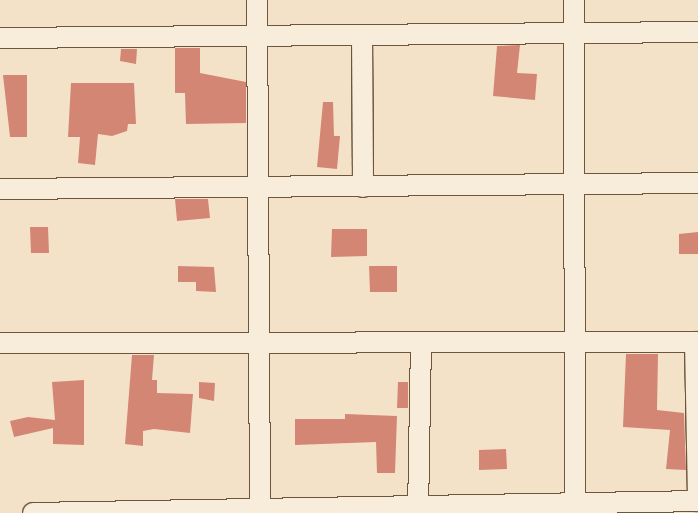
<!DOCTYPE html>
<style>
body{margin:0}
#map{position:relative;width:698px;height:513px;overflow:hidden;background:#f4e2c8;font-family:"Old Standard TT",serif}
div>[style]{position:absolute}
.building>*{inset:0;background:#d48675}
.roads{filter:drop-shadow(1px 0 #6e563c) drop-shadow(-1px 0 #6e563c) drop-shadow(0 1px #6e563c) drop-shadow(0 -1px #6e563c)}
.street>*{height:20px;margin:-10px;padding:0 10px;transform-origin:10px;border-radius:10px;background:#f8ecdb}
span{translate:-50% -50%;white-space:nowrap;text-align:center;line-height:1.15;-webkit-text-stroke:4px #f8ecdb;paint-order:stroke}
</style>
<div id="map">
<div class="building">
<i style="clip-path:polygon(520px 45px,517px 73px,537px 74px,535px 100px,493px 96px,497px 46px)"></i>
<i style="clip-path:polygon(175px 48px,200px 48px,200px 73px,246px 82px,246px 123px,186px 124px,185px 93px,175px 93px)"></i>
<i style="clip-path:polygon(121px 49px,137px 49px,136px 64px,120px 61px)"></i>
<i style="clip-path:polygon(3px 75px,27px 75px,27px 137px,10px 137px)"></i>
<i style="clip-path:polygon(71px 83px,134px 83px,136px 124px,128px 124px,127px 131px,112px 136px,98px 134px,95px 165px,78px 163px,80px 137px,68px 137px)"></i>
<i style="clip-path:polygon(323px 102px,333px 102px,334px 136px,340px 136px,337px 169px,317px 167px)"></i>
<i style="clip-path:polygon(175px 199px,208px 199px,210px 218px,177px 221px)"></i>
<i style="clip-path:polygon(30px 227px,48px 227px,49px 253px,31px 253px)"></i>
<i style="clip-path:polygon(332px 229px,367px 229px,367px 256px,331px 257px)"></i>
<i style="clip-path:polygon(698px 232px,698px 254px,679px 254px,679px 234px)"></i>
<i style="clip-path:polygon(178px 266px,214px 267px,216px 292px,196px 291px,196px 282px,178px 282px)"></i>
<i style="clip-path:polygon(369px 266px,397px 266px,397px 292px,370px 292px)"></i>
<i style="clip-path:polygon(626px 354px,658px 354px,657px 410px,684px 413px,686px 470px,666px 469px,670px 430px,623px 427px)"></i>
<i style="clip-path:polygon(132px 355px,154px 355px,152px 380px,157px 380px,157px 393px,193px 394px,190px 433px,154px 429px,143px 431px,143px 446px,125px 444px)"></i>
<i style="clip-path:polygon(84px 380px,84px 445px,53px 444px,53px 428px,14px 437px,10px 421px,28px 417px,55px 420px,52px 382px)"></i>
<i style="clip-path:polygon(199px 382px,215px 383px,214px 401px,199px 398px)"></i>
<i style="clip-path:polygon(398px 382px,408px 382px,408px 408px,397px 408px)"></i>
<i style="clip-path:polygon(345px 414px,397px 416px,395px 473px,377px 473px,376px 442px,295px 445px,295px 419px,345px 419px)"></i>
<i style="clip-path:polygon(506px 449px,507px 469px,479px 470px,479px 450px)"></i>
</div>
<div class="roads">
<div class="street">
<i style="left:257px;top:0;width:513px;rotate:89.66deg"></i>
<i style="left:574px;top:0;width:513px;rotate:89.89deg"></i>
<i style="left:362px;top:35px;width:152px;rotate:89.6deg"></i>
<i style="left:0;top:38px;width:698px;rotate:-0.49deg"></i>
<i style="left:0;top:189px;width:698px;rotate:-0.49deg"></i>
<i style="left:695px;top:342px;width:159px;rotate:88.9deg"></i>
<i style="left:0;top:343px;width:698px;rotate:-0.08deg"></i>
<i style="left:33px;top:513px;width:665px;rotate:-1.03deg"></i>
<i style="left:418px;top:513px;width:169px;rotate:-89deg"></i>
</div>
</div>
</div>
